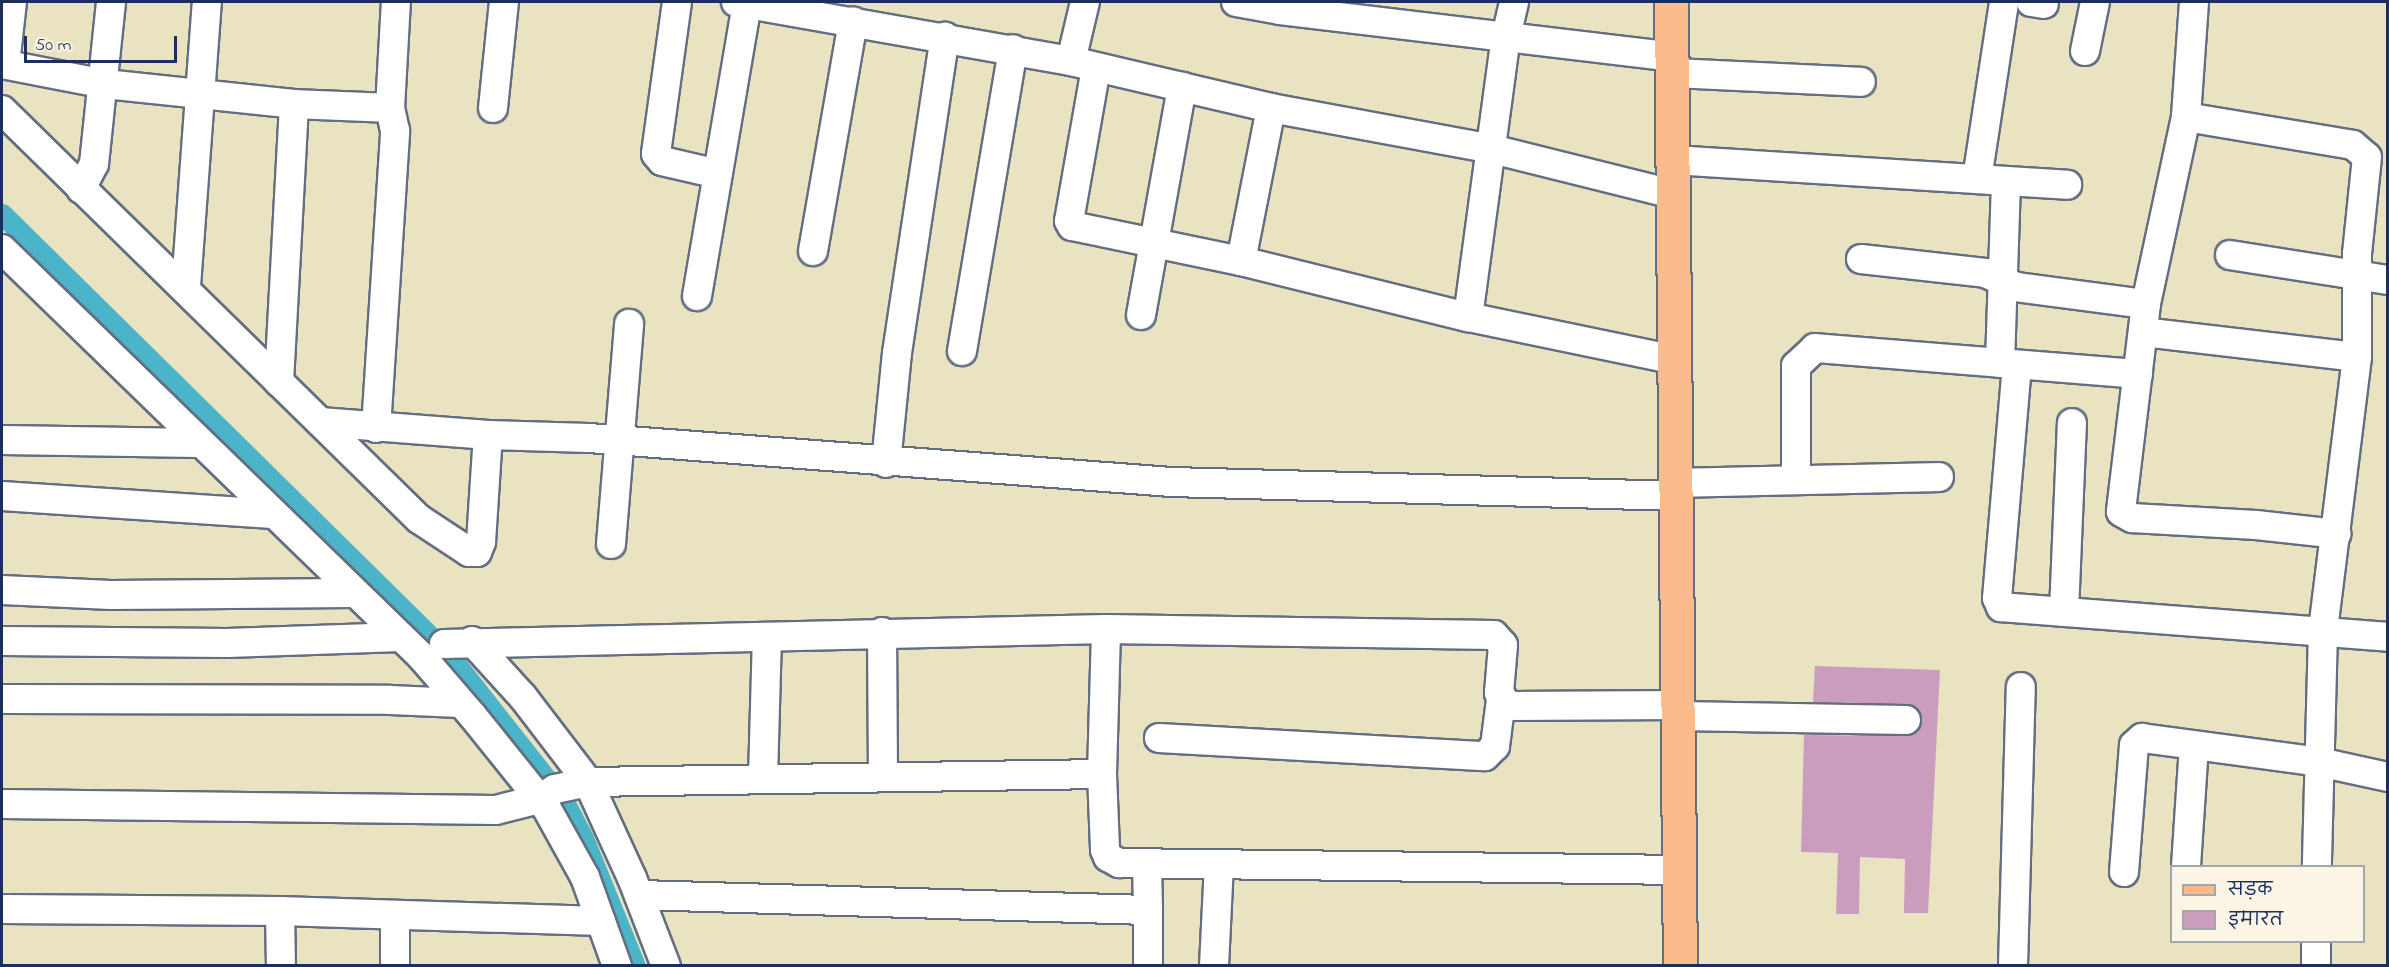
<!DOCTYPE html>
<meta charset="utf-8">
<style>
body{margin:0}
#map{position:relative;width:2389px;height:967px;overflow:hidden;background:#eae3c2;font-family:"Indie Flower","Playpen Sans Deva",sans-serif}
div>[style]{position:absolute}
.canal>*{height:21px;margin:-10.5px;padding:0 10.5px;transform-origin:10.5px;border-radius:10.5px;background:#4bb4c9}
.building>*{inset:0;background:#ca9dbe}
.roads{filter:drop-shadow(2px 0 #636e81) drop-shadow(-2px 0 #636e81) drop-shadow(0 2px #636e81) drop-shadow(0 -2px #636e81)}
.minor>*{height:28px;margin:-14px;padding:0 14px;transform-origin:14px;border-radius:14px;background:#fff}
.major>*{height:33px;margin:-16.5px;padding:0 16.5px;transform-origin:16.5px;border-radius:16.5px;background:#fbbb8d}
span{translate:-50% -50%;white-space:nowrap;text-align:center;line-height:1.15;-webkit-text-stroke:4.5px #fcf5e5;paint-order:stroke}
.frame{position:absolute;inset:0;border:3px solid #1b2f5e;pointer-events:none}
.legend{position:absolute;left:2170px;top:865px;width:195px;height:78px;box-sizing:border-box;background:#fcf5e5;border:2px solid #a2a6af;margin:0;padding:8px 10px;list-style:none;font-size:18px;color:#1b2f5e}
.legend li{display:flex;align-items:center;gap:12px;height:30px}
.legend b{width:30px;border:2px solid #a2a6af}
.scale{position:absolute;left:24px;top:36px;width:153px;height:27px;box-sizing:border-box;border:3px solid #1b2f5e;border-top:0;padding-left:8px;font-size:18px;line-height:21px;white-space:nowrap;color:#1b2f5e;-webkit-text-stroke:4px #fcf5e5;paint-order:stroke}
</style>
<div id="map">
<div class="canal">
<i style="left:2px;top:214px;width:627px;rotate:44.61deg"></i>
<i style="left:448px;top:654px;width:186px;rotate:51.8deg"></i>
<i style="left:563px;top:800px;width:43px;rotate:62.2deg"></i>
<i style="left:583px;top:838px;width:138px;rotate:67.9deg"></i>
</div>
<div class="building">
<i style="clip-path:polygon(1815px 666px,1940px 670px,1928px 913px,1904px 913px,1905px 859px,1860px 857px,1859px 914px,1836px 914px,1838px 853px,1801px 852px,1804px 735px,1906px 736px,1914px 734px,1922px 721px,1920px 712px,1907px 704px,1813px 702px)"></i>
</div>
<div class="roads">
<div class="minor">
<i style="left:677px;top:2px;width:153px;rotate:97.9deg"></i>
<i style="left:656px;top:154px;width:9px;rotate:49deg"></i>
<i style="left:662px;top:161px;width:57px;rotate:13.1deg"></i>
<i style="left:736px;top:2px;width:340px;rotate:10deg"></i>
<i style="left:1071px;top:61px;width:205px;rotate:13.2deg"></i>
<i style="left:1271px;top:108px;width:225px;rotate:10.5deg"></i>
<i style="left:1492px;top:149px;width:187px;rotate:14deg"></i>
<i style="left:1236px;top:2px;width:45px;rotate:10.3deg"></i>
<i style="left:1280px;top:10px;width:395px;rotate:6.8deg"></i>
<i style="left:2031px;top:2px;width:13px;rotate:9deg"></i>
<i style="left:2194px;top:2px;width:115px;rotate:94deg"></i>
<i style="left:2186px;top:117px;width:191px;rotate:102.1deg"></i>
<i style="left:2146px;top:304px;width:209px;rotate:96.9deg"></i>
<i style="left:2121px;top:512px;width:13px;rotate:29deg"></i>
<i style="left:2132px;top:518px;width:124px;rotate:3.2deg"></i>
<i style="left:2256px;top:525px;width:81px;rotate:6.3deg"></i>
<i style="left:2085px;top:51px;width:50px;rotate:-78.5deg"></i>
<i style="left:1071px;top:61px;width:61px;rotate:-76.7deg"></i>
<i style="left:2px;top:64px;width:105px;rotate:11deg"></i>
<i style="left:105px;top:84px;width:190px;rotate:6deg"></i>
<i style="left:5px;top:64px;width:62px;rotate:-83.6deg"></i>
<i style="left:1096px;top:68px;width:155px;rotate:100deg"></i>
<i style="left:1069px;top:221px;width:6px;rotate:59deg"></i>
<i style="left:1072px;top:226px;width:173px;rotate:11.7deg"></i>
<i style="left:1241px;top:261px;width:234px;rotate:13.9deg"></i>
<i style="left:1468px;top:317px;width:211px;rotate:11.7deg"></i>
<i style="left:1672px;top:73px;width:189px;rotate:2.7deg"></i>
<i style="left:493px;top:108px;width:107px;rotate:-84.1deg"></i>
<i style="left:2px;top:110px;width:584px;rotate:44.45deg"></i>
<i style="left:419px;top:519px;width:60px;rotate:33.4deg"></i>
<i style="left:469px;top:552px;width:8px"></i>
<i style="left:477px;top:552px;width:11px;rotate:-68deg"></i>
<i style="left:481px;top:542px;width:107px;rotate:-86.3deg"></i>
<i style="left:2186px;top:117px;width:169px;rotate:9.5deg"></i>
<i style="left:2353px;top:145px;width:18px;rotate:41deg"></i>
<i style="left:2367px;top:157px;width:98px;rotate:95.9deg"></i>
<i style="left:2357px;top:254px;width:103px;rotate:90deg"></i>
<i style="left:2357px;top:357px;width:276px;rotate:97.1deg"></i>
<i style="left:2323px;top:631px;width:235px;rotate:91.5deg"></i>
<i style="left:1673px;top:160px;width:395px;rotate:3.6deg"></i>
<i style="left:1977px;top:179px;width:179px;rotate:-81.3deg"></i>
<i style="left:81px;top:189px;width:28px;rotate:-63deg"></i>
<i style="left:94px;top:164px;width:163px;rotate:-84deg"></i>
<i style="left:2px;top:249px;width:584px;rotate:44.17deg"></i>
<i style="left:421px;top:656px;width:78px;rotate:49.2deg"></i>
<i style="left:472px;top:715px;width:118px;rotate:51.2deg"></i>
<i style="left:546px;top:807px;width:80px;rotate:60.9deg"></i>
<i style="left:585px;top:877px;width:95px;rotate:70.2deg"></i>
<i style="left:813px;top:251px;width:233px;rotate:-80.1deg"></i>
<i style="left:2230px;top:255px;width:160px;rotate:9deg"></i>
<i style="left:1861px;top:259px;width:125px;rotate:6.4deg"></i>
<i style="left:1985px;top:273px;width:34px;rotate:24deg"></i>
<i style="left:2016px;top:287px;width:131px;rotate:7.5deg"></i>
<i style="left:1241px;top:261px;width:156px;rotate:-78.9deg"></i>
<i style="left:186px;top:286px;width:285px;rotate:-85.8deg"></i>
<i style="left:697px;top:296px;width:297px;rotate:-80.3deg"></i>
<i style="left:1141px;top:315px;width:232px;rotate:-79.8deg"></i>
<i style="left:1468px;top:317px;width:283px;rotate:-82.3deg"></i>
<i style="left:1506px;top:37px;width:36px;rotate:-77deg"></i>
<i style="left:2143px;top:332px;width:215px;rotate:6.7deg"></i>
<i style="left:962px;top:351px;width:306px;rotate:-80.4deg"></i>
<i style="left:2000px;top:363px;width:182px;rotate:-88.1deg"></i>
<i style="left:2017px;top:365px;width:234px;rotate:94.9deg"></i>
<i style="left:1997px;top:598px;width:10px;rotate:66deg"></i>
<i style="left:2001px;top:607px;width:388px;rotate:4.4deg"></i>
<i style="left:279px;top:382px;width:278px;rotate:-86.9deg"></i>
<i style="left:294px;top:104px;width:96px;rotate:2.4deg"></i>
<i style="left:320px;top:422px;width:169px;rotate:4.4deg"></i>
<i style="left:488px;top:435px;width:101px;rotate:1.7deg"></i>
<i style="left:589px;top:438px;width:584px;rotate:4.32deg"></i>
<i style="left:1171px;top:482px;width:506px;rotate:1.58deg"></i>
<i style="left:376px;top:428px;width:298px;rotate:-86.3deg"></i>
<i style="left:395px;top:131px;width:24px;rotate:-102deg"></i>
<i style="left:390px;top:108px;width:106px;rotate:-86.8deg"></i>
<i style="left:2px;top:440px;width:196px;rotate:0.9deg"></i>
<i style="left:886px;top:463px;width:111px;rotate:-84.3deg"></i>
<i style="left:897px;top:353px;width:320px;rotate:-81.4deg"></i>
<i style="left:1796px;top:480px;width:114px;rotate:-90deg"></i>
<i style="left:1796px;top:366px;width:26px;rotate:-43deg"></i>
<i style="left:1815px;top:348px;width:324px;rotate:4.6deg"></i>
<i style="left:1676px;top:483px;width:263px;rotate:-1.3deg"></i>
<i style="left:2px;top:496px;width:271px;rotate:3.8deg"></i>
<i style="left:611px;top:544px;width:221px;rotate:-85.3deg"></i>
<i style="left:2px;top:590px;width:109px;rotate:2.6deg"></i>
<i style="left:111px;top:595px;width:241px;rotate:-0.5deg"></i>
<i style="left:2064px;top:612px;width:189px;rotate:-87.6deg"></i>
<i style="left:882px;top:632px;width:144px;rotate:89.6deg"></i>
<i style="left:2px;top:641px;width:225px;rotate:0.5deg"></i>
<i style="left:227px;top:643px;width:174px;rotate:-2deg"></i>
<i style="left:472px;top:641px;width:76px;rotate:47.7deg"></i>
<i style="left:523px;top:697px;width:107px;rotate:52.6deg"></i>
<i style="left:588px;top:782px;width:106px;rotate:65.4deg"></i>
<i style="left:632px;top:878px;width:94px;rotate:68.9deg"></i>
<i style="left:444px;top:644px;width:662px;rotate:-1.3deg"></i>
<i style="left:1106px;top:629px;width:388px;rotate:0.9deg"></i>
<i style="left:1494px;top:635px;width:13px;rotate:48deg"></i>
<i style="left:1503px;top:645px;width:48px;rotate:94.8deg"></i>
<i style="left:1499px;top:693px;width:16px;rotate:55deg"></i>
<i style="left:1508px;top:706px;width:171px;rotate:-0.3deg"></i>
<i style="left:2px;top:699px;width:388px;rotate:0.1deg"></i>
<i style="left:390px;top:700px;width:70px;rotate:2.5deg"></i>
<i style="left:1679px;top:716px;width:227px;rotate:1deg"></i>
<i style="left:1159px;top:738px;width:326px;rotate:3.2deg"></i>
<i style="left:1485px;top:756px;width:14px;rotate:-45deg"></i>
<i style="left:1495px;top:746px;width:46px;rotate:-82.6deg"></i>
<i style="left:1102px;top:774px;width:76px;rotate:87.7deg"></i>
<i style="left:1105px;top:850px;width:8px;rotate:67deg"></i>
<i style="left:1108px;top:857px;width:13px;rotate:29deg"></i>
<i style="left:1119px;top:863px;width:562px;rotate:0.71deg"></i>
<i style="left:763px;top:778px;width:141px;rotate:-88.4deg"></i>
<i style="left:2px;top:804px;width:494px;rotate:0.7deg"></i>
<i style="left:496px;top:810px;width:44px;rotate:-14.3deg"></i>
<i style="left:539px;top:799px;width:19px;rotate:-32deg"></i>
<i style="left:555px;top:789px;width:34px;rotate:-12deg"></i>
<i style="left:588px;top:782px;width:514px;rotate:-0.89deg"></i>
<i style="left:1102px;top:774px;width:145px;rotate:-88.4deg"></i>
<i style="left:2186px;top:866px;width:120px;rotate:-86.2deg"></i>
<i style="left:2124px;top:872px;width:127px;rotate:-85.5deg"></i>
<i style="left:2134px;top:745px;width:11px;rotate:-41deg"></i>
<i style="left:2142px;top:738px;width:179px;rotate:7.7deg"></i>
<i style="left:2319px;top:762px;width:71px;rotate:12.3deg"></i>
<i style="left:639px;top:895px;width:509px;rotate:1.69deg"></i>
<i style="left:1148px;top:910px;width:47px;rotate:-91.2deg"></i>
<i style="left:2px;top:909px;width:278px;rotate:0.4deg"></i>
<i style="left:280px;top:911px;width:321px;rotate:1.8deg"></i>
<i style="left:280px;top:911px;width:55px;rotate:89deg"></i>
<i style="left:395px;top:915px;width:51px;rotate:90deg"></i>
<i style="left:1148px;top:966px;width:56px;rotate:-90deg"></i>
<i style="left:1214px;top:966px;width:101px;rotate:-87.2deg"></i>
<i style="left:2013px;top:966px;width:279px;rotate:-88.4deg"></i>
<i style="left:2316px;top:966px;width:24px;rotate:-90deg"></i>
</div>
<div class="major">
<i style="left:1671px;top:2px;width:964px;rotate:89.47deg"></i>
</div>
</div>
<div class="frame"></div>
<ul class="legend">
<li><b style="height:8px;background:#fbbb8d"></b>सड़क</li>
<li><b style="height:16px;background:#ca9dbe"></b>इमारत</li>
</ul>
<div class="scale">50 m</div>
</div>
